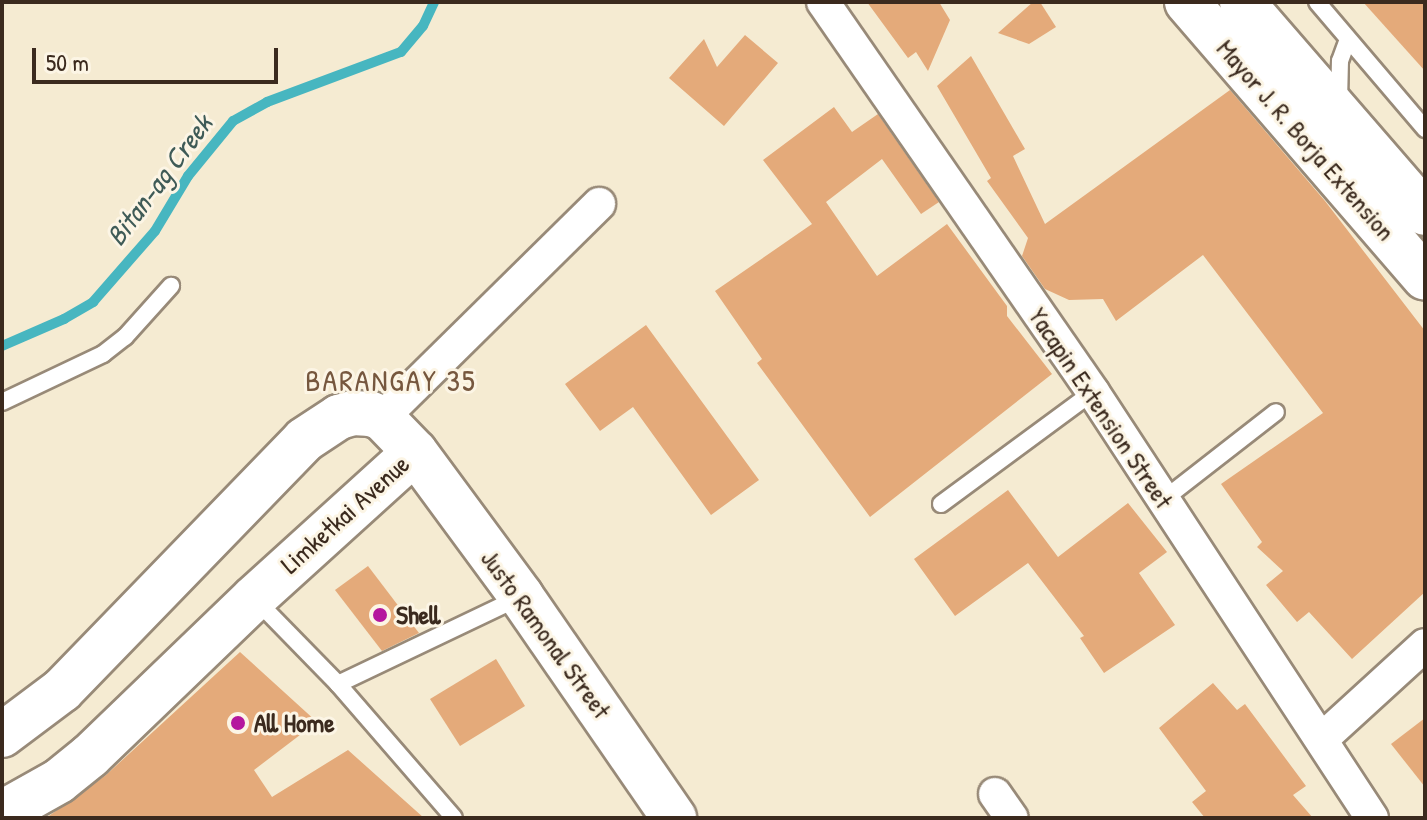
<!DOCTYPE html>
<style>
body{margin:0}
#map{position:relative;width:1427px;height:820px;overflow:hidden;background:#f5ebd2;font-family:"Patrick Hand",sans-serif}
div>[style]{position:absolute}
.stream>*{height:10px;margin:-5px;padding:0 5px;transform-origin:5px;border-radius:5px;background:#47b6c0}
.building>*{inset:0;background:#e4aa7a}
.roads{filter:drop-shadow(2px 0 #988a78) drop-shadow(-2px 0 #988a78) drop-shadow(0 2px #988a78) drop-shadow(0 -2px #988a78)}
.lane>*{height:16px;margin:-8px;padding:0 8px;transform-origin:8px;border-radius:8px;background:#fff}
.street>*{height:32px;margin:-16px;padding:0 16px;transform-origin:16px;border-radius:16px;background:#fff}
.secondary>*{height:44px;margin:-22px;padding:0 22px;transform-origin:22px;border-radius:22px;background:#fff}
.primary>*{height:44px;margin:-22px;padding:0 22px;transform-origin:22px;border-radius:22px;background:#fff}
.dots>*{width:22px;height:22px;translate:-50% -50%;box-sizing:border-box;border:4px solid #fcf5e5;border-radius:50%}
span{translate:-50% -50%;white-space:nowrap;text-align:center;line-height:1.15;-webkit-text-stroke:6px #fcf5e5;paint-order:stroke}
.street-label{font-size:26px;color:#3b2a1e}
.poi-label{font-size:26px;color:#3b2a1e;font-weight:700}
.left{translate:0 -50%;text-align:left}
.water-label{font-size:28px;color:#3f5b57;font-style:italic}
.quarter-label{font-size:30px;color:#76573e;letter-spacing:2px}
.frame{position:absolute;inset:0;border:4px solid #3b2a1e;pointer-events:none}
.scale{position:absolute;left:32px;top:48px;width:246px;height:36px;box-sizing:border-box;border:4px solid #3b2a1e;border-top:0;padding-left:10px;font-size:24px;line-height:28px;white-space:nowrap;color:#3b2a1e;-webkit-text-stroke:6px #fcf5e5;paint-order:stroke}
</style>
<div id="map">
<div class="stream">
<i style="left:2px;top:346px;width:68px;rotate:-23.5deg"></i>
<i style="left:64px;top:319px;width:34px;rotate:-30deg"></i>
<i style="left:93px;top:302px;width:94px;rotate:-48.9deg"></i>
<i style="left:155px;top:231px;width:64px;rotate:-59deg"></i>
<i style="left:188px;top:176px;width:71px;rotate:-50.7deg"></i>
<i style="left:233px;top:121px;width:39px;rotate:-29deg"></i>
<i style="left:267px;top:102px;width:143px;rotate:-20.5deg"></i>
<i style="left:401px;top:52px;width:34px;rotate:-50deg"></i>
<i style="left:423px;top:26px;width:26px;rotate:-65deg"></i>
</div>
<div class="building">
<i style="clip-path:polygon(867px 2px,939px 2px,950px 20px,928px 71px,916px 52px,908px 58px)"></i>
<i style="clip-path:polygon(1033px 2px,1040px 2px,1056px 27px,1029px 44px,998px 33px)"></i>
<i style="clip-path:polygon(1363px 2px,1425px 2px,1425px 71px)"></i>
<i style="clip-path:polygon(745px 35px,778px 63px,724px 126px,669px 78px,704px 39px,717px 67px)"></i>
<i style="clip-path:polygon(971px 56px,1025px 149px,1013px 156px,1045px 224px,1230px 90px,1325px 201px,1425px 331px,1425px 592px,1352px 659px,1309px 612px,1297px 622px,1266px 585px,1283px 571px,1257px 547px,1262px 542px,1221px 484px,1323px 413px,1203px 255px,1116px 321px,1103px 299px,1069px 300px,1045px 289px,1022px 256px,1028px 238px,987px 181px,991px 178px,937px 86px)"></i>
<i style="clip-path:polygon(834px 107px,852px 132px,878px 114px,939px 202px,921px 214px,882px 159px,826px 202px,877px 276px,947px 224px,1007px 306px,1007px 316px,1052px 374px,870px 517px,757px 363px,762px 359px,715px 291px,812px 224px,763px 160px)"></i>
<i style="clip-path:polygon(646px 325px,759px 480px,711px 515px,633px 407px,600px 431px,565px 384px)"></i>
<i style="clip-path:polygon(1008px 490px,1058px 557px,1128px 503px,1167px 552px,1139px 573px,1175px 625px,1104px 673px,1080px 638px,1084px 636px,1028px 563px,955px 616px,914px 559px)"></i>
<i style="clip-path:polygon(368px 566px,419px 633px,382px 651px,335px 590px)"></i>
<i style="clip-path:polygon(240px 652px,317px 722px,254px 770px,272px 797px,348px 750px,424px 818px,46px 818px,106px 775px)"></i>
<i style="clip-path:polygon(496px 659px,525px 706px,460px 746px,430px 699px)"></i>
<i style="clip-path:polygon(1213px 683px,1237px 710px,1245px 704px,1306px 786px,1293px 795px,1313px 818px,1205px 818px,1192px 802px,1206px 791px,1159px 728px)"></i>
<i style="clip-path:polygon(1425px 718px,1425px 787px,1391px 744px)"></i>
</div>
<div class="roads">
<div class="lane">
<i style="left:1317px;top:2px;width:167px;rotate:49.6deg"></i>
<i style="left:1339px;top:101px;width:40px;rotate:-88.6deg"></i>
<i style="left:1340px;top:61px;width:23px;rotate:-70deg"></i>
<i style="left:2px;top:402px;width:112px;rotate:-25.4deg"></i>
<i style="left:103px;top:354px;width:28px;rotate:-38deg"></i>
<i style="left:125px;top:337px;width:69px;rotate:-48deg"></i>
<i style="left:1163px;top:500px;width:143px;rotate:-37.9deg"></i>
<i style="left:941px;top:504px;width:189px;rotate:-36.4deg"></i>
<i style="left:256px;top:600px;width:117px;rotate:45.7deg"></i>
<i style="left:338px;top:684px;width:177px;rotate:49.1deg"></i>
<i style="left:338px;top:684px;width:202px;rotate:-25.5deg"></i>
</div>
<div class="street">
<i style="left:823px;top:2px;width:474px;rotate:55.3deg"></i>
<i style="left:1093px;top:392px;width:509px;rotate:56.78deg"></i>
<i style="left:382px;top:418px;width:305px;rotate:-44.6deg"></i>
<i style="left:1322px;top:739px;width:139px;rotate:-42.4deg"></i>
<i style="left:995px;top:794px;width:29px;rotate:55deg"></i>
</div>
<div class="secondary">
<i style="left:2px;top:735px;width:75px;rotate:-36.9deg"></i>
<i style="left:62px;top:690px;width:348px;rotate:-45.9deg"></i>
<i style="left:304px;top:440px;width:42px;rotate:-33.3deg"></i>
<i style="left:339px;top:417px;width:15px;rotate:-16deg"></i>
<i style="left:353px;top:413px;width:18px;rotate:3deg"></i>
<i style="left:371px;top:414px;width:12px;rotate:20deg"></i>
<i style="left:382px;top:418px;width:47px;rotate:45.9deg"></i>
<i style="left:415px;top:452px;width:179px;rotate:53.6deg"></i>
<i style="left:521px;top:596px;width:270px;rotate:55.4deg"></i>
<i style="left:2px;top:813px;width:65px;rotate:-29.3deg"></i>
<i style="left:59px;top:781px;width:40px;rotate:-39deg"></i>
<i style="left:90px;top:756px;width:228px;rotate:-43.9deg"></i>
<i style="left:254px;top:598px;width:217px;rotate:-42.2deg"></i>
</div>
<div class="primary">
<i style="left:1187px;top:2px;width:364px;rotate:49.2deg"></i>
<i style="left:1242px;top:2px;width:279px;rotate:49.1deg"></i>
</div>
</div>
<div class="dots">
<i style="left:380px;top:615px;background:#b5179e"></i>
<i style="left:238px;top:723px;background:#b5179e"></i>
</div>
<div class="street-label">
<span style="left:1306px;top:140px;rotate:49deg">Mayor J. R. Borja Extension</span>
<span style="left:1101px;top:408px;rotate:56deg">Yacapin Extension Street</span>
<span style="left:345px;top:514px;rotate:-42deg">Limketkai Avenue</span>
<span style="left:546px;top:634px;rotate:54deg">Justo Ramonal Street</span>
</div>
<div class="poi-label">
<span class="left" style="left:396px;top:615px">Shell</span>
<span class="left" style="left:254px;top:723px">All Home</span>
</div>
<div class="water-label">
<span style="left:159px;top:180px;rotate:-53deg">Bitan-ag Creek</span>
</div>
<div class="quarter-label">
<span style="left:391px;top:380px">BARANGAY 35</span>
</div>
<div class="frame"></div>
<div class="scale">50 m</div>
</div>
